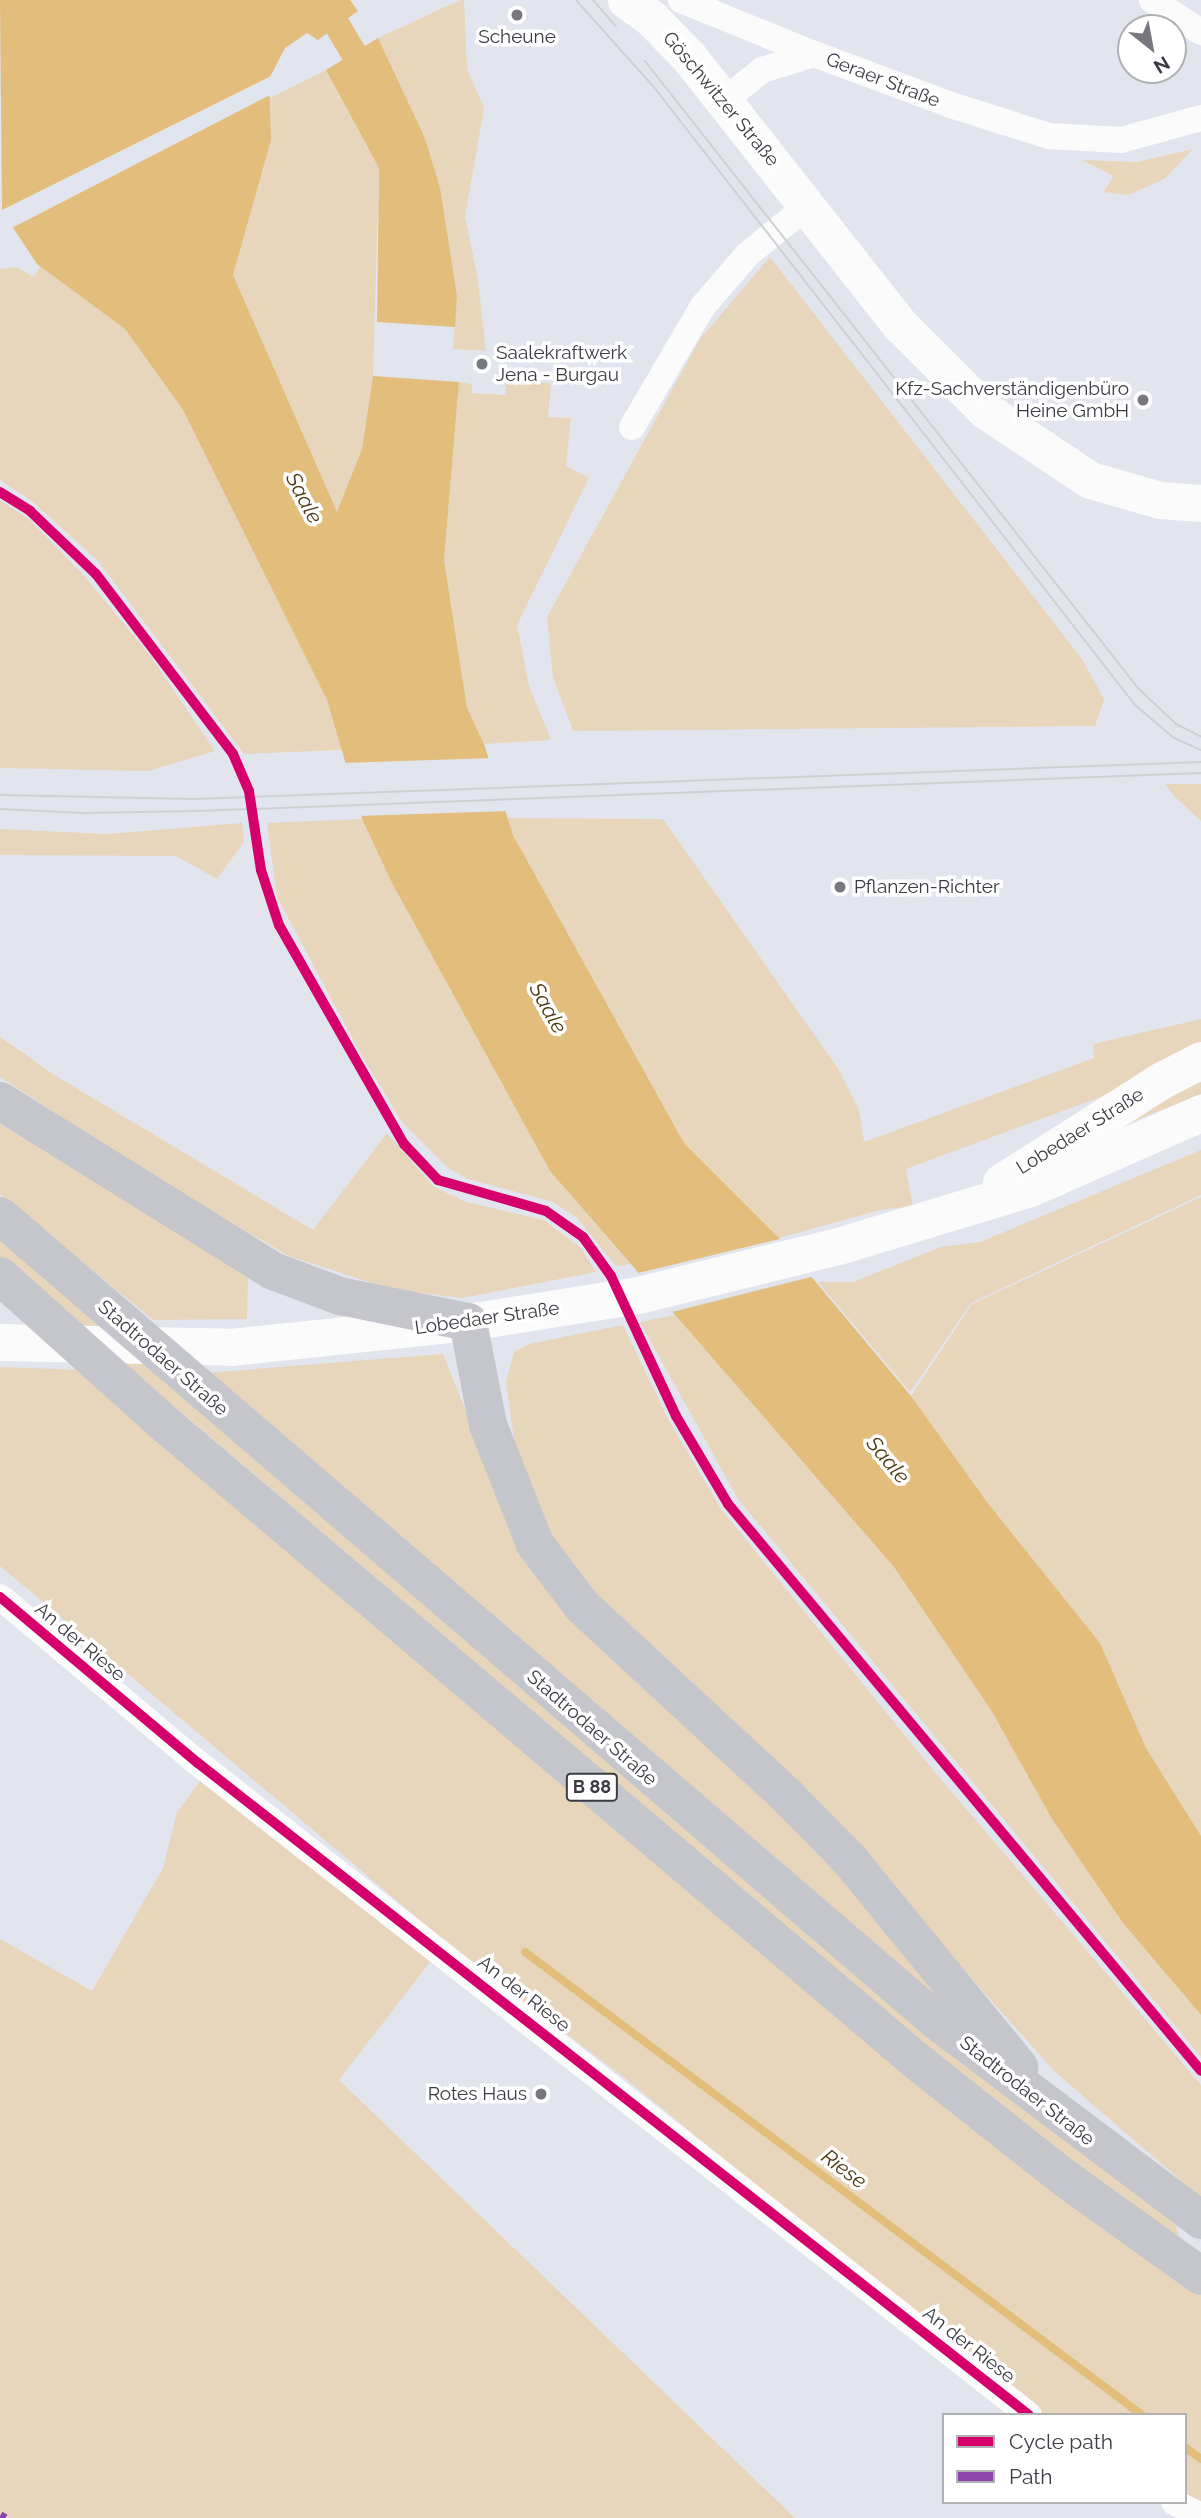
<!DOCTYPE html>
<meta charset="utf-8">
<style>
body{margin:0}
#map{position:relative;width:1201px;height:2518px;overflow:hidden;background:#e3e5ee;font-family:Raleway,sans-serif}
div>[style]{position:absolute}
.green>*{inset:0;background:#e7d6bc}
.water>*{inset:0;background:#e2bd7b}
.pier>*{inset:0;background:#e3e5ee}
.stream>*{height:8px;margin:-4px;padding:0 4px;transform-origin:4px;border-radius:4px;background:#e2bd7b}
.canal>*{height:26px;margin:-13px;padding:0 13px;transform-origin:13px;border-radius:13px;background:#e2bd7b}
.street>*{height:26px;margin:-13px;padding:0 13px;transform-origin:13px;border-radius:13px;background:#fbfbfc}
.secondary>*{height:37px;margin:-18.5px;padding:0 18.5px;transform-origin:18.5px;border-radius:18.5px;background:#fbfbfc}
.primary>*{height:38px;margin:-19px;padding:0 19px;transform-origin:19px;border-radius:19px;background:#c5c6cc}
.tram>*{height:2px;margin:-1px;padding:0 1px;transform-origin:1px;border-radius:1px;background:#cfd0d2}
.quiet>*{height:9px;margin-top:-4.5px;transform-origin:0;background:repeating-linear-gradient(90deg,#8e44ad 0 18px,transparent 0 27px)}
.cycleway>*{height:10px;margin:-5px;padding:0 5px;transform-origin:5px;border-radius:5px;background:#d6006c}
.dots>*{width:19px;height:19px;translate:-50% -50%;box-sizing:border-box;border:4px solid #fff;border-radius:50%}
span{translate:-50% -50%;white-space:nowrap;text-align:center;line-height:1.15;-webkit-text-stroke:7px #fff;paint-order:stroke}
.shield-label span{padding:2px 5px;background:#fff;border:2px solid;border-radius:5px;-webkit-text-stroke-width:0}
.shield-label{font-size:18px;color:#3b3c43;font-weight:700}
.poi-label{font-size:19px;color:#3b3c43}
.left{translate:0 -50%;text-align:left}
.right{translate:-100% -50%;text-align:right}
.street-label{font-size:19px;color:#3b3c43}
.water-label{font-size:21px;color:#4e380e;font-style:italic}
.legend{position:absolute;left:942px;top:2413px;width:245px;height:91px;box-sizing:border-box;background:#fff;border:2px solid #b1b1b4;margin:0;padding:9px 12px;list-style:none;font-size:21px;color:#3b3c43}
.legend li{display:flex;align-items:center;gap:14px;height:35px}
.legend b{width:35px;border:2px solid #b1b1b4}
.north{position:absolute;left:1117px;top:14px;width:70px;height:70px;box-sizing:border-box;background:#fff;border:2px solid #b1b1b4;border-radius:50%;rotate:149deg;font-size:19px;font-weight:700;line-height:28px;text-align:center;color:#3b3c43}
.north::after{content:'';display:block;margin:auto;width:24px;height:32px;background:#76777f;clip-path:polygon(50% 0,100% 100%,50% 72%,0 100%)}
</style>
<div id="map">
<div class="green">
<i style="clip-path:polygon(460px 0,464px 0,467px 69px,484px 108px,465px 217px,478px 279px,486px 351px,453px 349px,457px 296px,425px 138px,378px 38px)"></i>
<i style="clip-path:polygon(326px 70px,379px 168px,373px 376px,362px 449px,337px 513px,233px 275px,271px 140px,268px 99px)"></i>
<i style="clip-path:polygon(1193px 149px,1164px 179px,1129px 195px,1104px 192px,1113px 176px,1082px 160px,1137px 162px)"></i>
<i style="clip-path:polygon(770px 257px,1082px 659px,1104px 699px,1095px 726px,573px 731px,553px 677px,547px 617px,700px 339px)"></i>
<i style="clip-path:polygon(40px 266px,125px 329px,183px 410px,327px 700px,342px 750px,244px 754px,98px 561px,33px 502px,0 480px,0 269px,16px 267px,34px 277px)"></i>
<i style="clip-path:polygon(506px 379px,551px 383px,548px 417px,571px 418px,566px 466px,589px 478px,517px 625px,529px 686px,551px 740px,484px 744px,467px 709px,444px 560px,459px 382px,472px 384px,472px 393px,505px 395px)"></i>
<i style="clip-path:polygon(0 500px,30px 520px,85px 577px,149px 654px,215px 751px,148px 771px,0 768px)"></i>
<i style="clip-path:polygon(1165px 784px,1201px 784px,1201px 821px,1175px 797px)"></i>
<i style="clip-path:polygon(507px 818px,663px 819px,839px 1070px,859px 1110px,864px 1142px,1094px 1058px,1093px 1044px,1201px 1019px,1201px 1050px,1114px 1092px,906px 1169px,913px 1206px,880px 1210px,779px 1238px,684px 1143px,513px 835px)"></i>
<i style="clip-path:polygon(362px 819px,392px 883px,550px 1171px,630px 1264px,616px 1266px,576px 1217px,553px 1202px,468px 1179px,447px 1167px,402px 1122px,362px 1056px,277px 897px,267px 823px)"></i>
<i style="clip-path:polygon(242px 823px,244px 842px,217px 879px,176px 856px,0 855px,0 829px,108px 834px)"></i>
<i style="clip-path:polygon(0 1037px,56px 1076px,313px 1230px,387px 1133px,434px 1187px,466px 1202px,544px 1220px,581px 1248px,596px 1272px,462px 1298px,390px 1289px,289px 1256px,176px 1191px,0 1077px)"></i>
<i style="clip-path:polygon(1201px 1082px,1201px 1094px,1124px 1125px,1141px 1109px)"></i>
<i style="clip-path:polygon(0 1124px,248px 1275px,247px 1319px,153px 1320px,0 1194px)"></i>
<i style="clip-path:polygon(1201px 1150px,1201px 1195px,971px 1303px,910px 1392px,818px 1282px,853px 1282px,941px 1247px,980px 1242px)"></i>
<i style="clip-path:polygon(1201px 1197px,1201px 1836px,1146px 1748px,1100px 1643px,987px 1502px,911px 1396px,972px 1304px)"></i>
<i style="clip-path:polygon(0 1237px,1174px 2221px,1179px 2236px,1147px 2222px,1003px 2112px,0 1258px)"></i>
<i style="clip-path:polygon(675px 1315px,894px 1567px,991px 1710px,1052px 1819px,1123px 1923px,1201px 2015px,1201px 2057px,738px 1499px,640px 1322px)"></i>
<i style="clip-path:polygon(623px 1325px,668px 1419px,721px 1509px,929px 1765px,1201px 2085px,1201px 2198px,1055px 2072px,900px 1898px,644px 1648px,555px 1553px,517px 1461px,506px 1382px,514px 1352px,529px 1344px)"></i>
<i style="clip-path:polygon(443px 1354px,516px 1536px,816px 1846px,976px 2032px,205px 1373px)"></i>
<i style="clip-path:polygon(0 1367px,83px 1370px,1201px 2293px,1201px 2510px,1185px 2502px,1185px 2415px,1038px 2415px,626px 2079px,448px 1944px,0 1566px)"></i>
<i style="clip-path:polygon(205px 1775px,433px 1958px,339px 2080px,795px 2518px,0 2518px,0 1939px,92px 1991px,163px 1868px,177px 1812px)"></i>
</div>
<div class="water">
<i style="clip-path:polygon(0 0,350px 0,358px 11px,318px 40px,307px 33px,285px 48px,269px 79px,271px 140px,233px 275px,337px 512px,362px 449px,373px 376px,459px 382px,444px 560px,467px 708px,484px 744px,513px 835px,684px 1143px,779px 1238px,911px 1396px,987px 1502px,1100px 1643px,1146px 1748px,1201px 1836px,1201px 2015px,1123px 1923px,1052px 1819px,991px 1710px,894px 1567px,550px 1171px,392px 883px,362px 819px,327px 700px,183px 410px,125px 329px,37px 264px,2px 211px)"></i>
<i style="clip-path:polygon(378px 38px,425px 138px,440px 188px,457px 296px,455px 327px,377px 322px,379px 168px,326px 70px)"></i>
</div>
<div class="pier">
<i style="clip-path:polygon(275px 74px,272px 94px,8px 230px,0 211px)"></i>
<i style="clip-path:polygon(492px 758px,509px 811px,358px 816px,343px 763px)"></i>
<i style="clip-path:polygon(784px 1238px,815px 1276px,668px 1313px,634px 1274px)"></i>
</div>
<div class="stream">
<i style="left:525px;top:1952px;width:771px;rotate:36.88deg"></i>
<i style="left:1185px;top:2447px;width:20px;rotate:37deg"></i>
</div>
<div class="canal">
<i style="left:304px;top:0;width:41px;rotate:37.1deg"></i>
<i style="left:337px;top:25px;width:69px;rotate:59.3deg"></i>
</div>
<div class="street">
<i style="left:681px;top:0;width:144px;rotate:22.1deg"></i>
<i style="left:1152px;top:0;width:59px;rotate:33.1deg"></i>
<i style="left:725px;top:100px;width:48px;rotate:-39deg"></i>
<i style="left:762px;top:70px;width:54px;rotate:-17.1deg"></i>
<i style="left:814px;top:54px;width:146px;rotate:20.4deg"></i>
<i style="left:951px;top:105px;width:103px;rotate:17.6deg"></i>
<i style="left:1049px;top:136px;width:72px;rotate:3.2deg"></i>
<i style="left:1121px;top:140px;width:83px;rotate:-15.4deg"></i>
<i style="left:632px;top:427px;width:140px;rotate:-59.6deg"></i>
<i style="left:703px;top:306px;width:69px;rotate:-49.1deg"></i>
<i style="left:748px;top:254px;width:76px;rotate:-39.1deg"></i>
<i style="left:0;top:1597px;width:258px;rotate:40deg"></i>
<i style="left:198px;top:1763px;width:1056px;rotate:38.12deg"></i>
<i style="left:1174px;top:2502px;width:30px;rotate:27deg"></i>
</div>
<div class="secondary">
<i style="left:626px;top:0;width:32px;rotate:36deg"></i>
<i style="left:652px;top:19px;width:53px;rotate:45.8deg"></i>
<i style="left:689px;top:57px;width:342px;rotate:51.8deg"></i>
<i style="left:901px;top:326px;width:119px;rotate:45deg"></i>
<i style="left:985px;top:410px;width:126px;rotate:33.7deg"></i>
<i style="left:1090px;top:480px;width:73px;rotate:15.9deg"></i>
<i style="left:1160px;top:500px;width:41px;rotate:4.2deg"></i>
<i style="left:1001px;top:1182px;width:188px;rotate:-32.4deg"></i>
<i style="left:1160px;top:1081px;width:46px;rotate:-27.1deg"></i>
<i style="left:0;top:1342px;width:231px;rotate:1.2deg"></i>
<i style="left:231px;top:1347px;width:238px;rotate:-6deg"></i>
<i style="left:468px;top:1322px;width:172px;rotate:-9deg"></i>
<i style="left:638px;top:1295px;width:206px;rotate:-13.8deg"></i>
<i style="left:838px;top:1246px;width:201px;rotate:-16.8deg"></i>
<i style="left:1030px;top:1188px;width:187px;rotate:-23.7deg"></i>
</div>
<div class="primary">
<i style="left:0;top:1101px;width:322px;rotate:31.9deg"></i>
<i style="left:273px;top:1271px;width:72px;rotate:20.5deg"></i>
<i style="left:340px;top:1296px;width:131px;rotate:11.5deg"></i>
<i style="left:468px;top:1322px;width:105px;rotate:79deg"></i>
<i style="left:488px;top:1425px;width:128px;rotate:68.4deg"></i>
<i style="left:535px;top:1544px;width:78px;rotate:52.8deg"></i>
<i style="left:582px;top:1606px;width:280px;rotate:42.8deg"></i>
<i style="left:787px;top:1796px;width:88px;rotate:45.5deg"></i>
<i style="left:849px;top:1859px;width:269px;rotate:50.7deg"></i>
<i style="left:0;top:1216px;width:1235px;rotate:40.67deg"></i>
<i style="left:937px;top:2021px;width:331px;rotate:37deg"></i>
<i style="left:0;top:1276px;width:222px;rotate:41.9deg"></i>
<i style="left:165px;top:1424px;width:988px;rotate:40.28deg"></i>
<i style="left:919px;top:2063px;width:187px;rotate:38.3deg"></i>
<i style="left:1066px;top:2179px;width:166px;rotate:35.7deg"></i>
</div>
<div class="tram">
<i style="left:576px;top:0;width:115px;rotate:48.2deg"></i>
<i style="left:653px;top:86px;width:785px;rotate:52.09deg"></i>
<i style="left:1135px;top:705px;width:51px;rotate:40.2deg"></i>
<i style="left:1174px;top:738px;width:30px;rotate:24deg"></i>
<i style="left:593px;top:0;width:35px;rotate:49deg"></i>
<i style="left:645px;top:61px;width:798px;rotate:51.82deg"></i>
<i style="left:1138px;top:688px;width:52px;rotate:43.5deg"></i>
<i style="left:1176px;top:724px;width:28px;rotate:27deg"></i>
<i style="left:0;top:795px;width:194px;rotate:1.2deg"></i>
<i style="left:194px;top:799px;width:1008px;rotate:-2.1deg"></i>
<i style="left:0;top:809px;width:82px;rotate:2.8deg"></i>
<i style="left:82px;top:813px;width:116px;rotate:-1deg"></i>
<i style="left:198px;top:811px;width:1004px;rotate:-2.17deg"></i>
</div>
<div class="quiet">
<i style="left:0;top:2515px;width:6px;rotate:31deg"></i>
</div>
<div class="cycleway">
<i style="left:0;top:492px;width:36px;rotate:32deg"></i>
<i style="left:30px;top:511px;width:91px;rotate:43.7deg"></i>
<i style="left:96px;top:574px;width:226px;rotate:52.7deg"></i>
<i style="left:233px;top:754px;width:40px;rotate:66.6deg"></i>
<i style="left:249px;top:791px;width:80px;rotate:81.4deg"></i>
<i style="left:261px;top:870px;width:58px;rotate:71.9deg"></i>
<i style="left:279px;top:925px;width:252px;rotate:60.3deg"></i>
<i style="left:404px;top:1144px;width:50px;rotate:46.6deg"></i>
<i style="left:438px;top:1180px;width:112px;rotate:16deg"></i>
<i style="left:546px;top:1211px;width:45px;rotate:35.1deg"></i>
<i style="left:583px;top:1237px;width:48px;rotate:54.3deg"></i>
<i style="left:611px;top:1276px;width:154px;rotate:65.1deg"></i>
<i style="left:676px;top:1416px;width:102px;rotate:59.4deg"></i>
<i style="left:728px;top:1504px;width:738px;rotate:50.16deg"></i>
<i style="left:0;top:1597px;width:258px;rotate:40deg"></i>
<i style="left:198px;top:1763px;width:1056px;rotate:38.12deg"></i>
</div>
<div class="dots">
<i style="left:517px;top:15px;background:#76777f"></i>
<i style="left:482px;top:364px;background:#76777f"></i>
<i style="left:1143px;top:400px;background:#76777f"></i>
<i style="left:840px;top:887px;background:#76777f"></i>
<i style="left:541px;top:2094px;background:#76777f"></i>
</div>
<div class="shield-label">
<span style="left:592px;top:1787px">B 88</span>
</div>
<div class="poi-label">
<span style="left:517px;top:37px">Scheune</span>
<span class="left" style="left:496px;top:364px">Saalekraftwerk<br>Jena - Burgau</span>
<span class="right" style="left:1129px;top:400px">Kfz-Sachverständigenbüro<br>Heine GmbH</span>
<span class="left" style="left:854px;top:887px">Pflanzen-Richter</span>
<span class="right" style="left:527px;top:2094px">Rotes Haus</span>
</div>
<div class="street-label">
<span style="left:883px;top:80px;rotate:21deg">Geraer Straße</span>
<span style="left:721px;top:99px;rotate:50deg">Göschwitzer Straße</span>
<span style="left:1080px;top:1131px;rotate:-32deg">Lobedaer Straße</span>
<span style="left:487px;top:1318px;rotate:-8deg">Lobedaer Straße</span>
<span style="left:163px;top:1358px;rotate:41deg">Stadtrodaer Straße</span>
<span style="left:80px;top:1642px;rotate:40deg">An der Riese</span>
<span style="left:592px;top:1728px;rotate:41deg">Stadtrodaer Straße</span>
<span style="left:524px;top:1994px;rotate:38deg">An der Riese</span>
<span style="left:1027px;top:2091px;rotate:38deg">Stadtrodaer Straße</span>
<span style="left:969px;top:2345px;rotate:38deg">An der Riese</span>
</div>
<div class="water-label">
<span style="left:304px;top:498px;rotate:62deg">Saale</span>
<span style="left:548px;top:1008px;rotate:61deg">Saale</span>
<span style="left:888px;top:1460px;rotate:50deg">Saale</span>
<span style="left:844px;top:2169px;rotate:37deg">Riese</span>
</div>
<ul class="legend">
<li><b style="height:9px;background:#d6006c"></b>Cycle path</li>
<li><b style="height:9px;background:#8e44ad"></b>Path</li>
</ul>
<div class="north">N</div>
</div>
